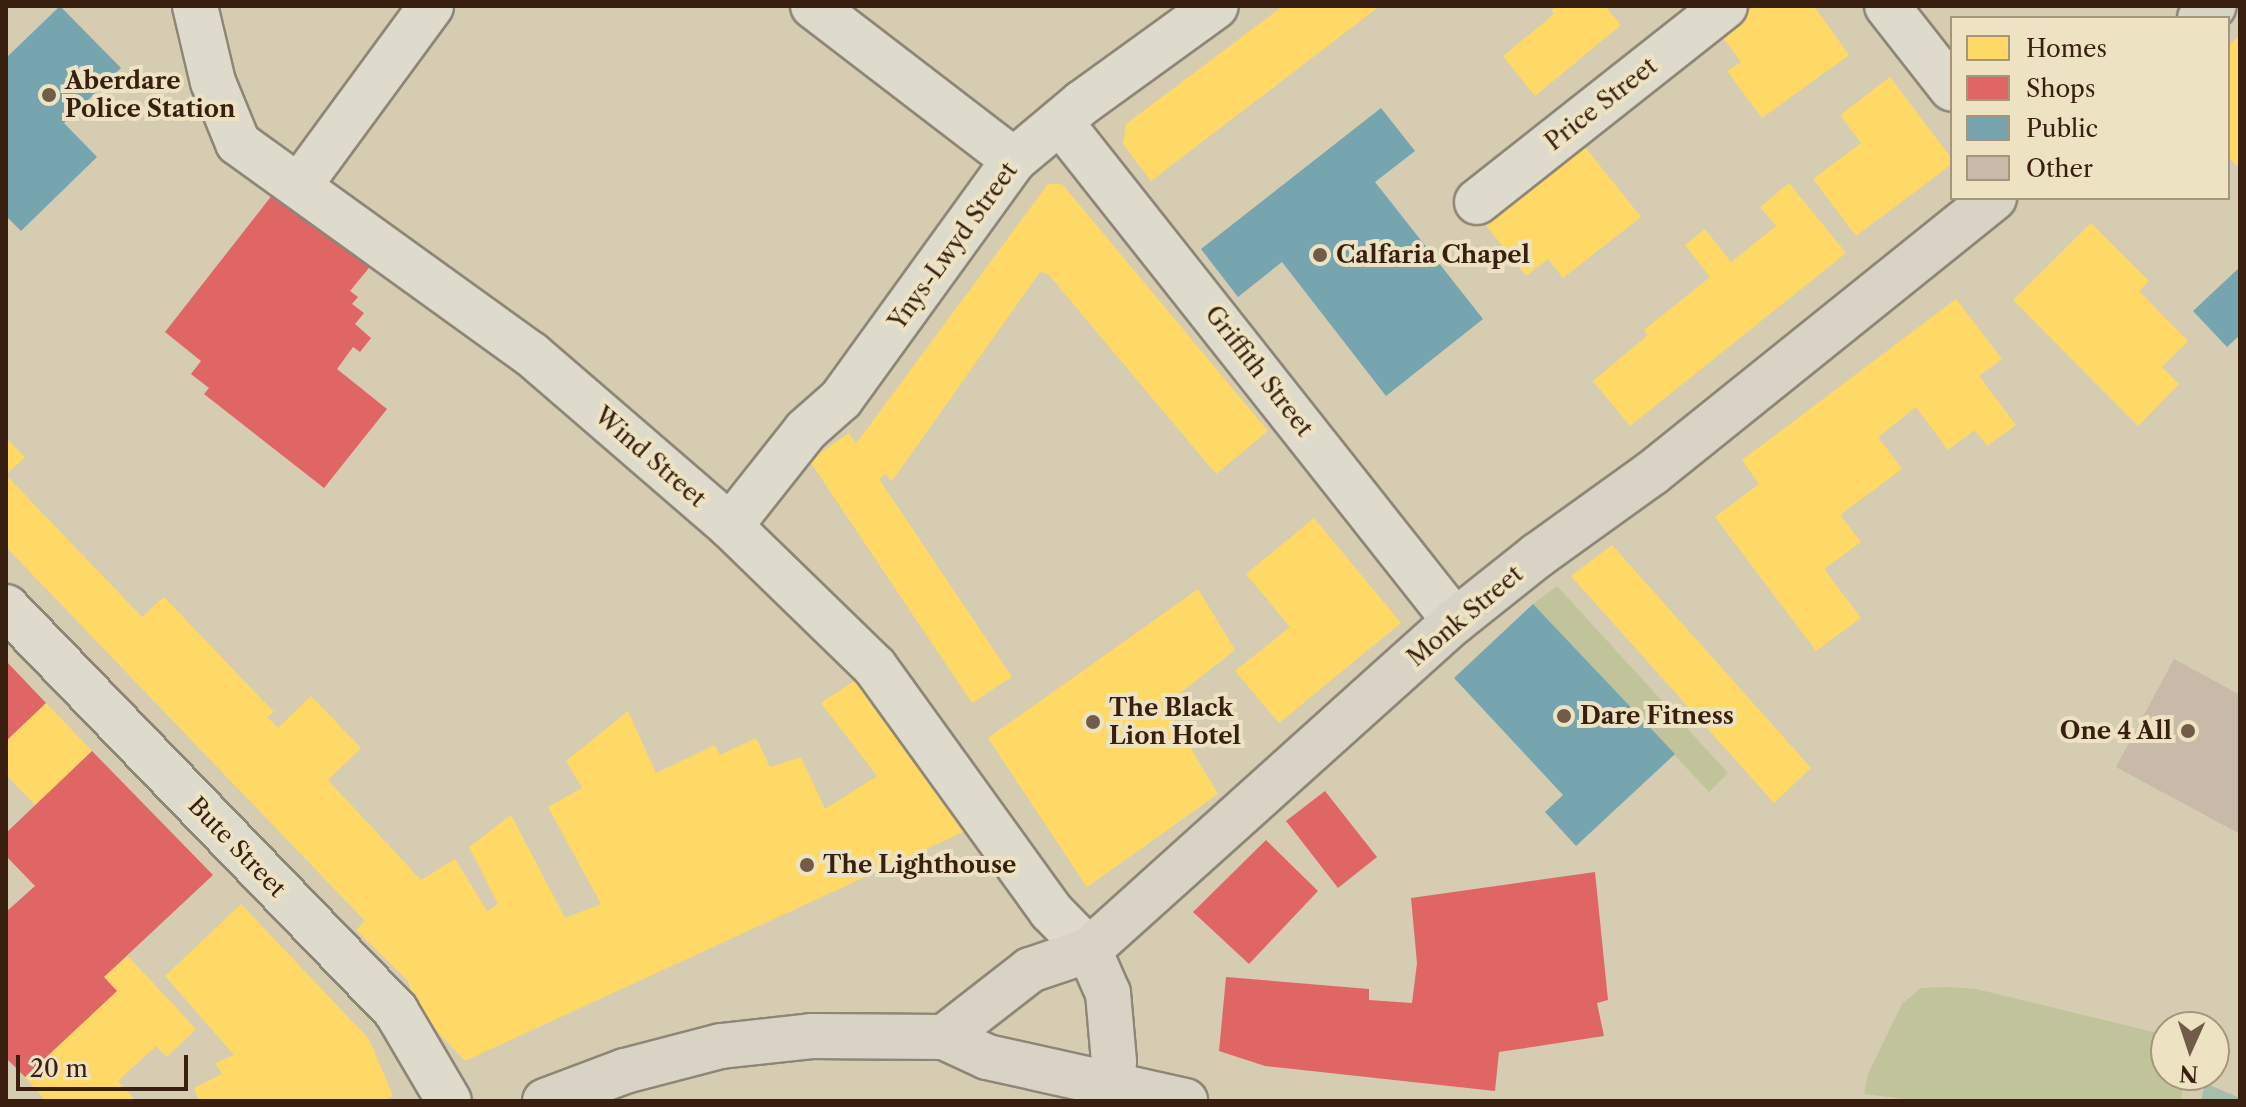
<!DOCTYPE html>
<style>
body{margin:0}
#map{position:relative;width:2246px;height:1107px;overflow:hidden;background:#d5ccb2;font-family:"Libre Caslon Text",serif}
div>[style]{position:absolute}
.green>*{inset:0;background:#c1c49a}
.water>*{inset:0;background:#a8beac}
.homes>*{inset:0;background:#ffd966}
.shops>*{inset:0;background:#e06666}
.public>*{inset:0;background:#76a5af}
.building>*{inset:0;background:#c8b9a8}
.roads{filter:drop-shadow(2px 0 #8e8676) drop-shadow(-2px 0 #8e8676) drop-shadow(0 2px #8e8676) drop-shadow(0 -2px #8e8676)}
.minor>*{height:44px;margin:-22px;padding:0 22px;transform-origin:22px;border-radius:22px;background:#dedacc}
.primary>*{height:44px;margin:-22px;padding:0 22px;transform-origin:22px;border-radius:22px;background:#d8d3c4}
.dots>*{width:22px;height:22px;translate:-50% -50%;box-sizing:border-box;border:4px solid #ede3c3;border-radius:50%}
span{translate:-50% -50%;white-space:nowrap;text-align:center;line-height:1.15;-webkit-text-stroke:8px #ede3c3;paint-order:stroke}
.poi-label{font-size:24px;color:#391f0f;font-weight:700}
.left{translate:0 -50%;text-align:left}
.right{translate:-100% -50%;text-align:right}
.street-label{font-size:24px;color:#391f0f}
.frame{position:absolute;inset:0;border:8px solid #391f0f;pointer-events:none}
.legend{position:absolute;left:1950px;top:16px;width:280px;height:184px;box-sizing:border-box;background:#ede3c3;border:2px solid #a5957b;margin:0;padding:10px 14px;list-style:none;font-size:24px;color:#391f0f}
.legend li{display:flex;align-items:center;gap:16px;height:40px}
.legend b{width:40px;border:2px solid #a5957b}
.north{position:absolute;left:2150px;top:1011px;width:80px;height:80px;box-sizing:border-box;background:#ede3c3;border:2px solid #a5957b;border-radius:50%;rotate:183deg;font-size:22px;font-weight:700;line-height:32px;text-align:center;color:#391f0f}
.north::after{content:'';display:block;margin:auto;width:28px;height:36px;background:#705c48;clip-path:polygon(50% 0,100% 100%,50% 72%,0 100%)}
.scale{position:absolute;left:16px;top:1055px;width:172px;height:36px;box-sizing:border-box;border:4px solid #391f0f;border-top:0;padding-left:10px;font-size:24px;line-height:28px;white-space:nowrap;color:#391f0f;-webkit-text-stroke:6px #ede3c3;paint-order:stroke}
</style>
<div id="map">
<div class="green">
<i style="clip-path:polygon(1557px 586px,1728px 773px,1709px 792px,1533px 604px)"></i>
<i style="clip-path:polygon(1946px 987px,1976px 989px,2166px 1035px,2166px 1075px,2185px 1075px,2181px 1101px,1921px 1101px,1864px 1094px,1868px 1074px,1902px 1004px,1921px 988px)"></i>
</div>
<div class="water">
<i style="clip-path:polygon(2205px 1083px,2240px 1098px,2240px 1101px,2201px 1101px)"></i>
</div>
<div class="homes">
<i style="clip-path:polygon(1283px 6px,1380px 6px,1151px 181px,1123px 144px,1126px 124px)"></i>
<i style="clip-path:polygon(1556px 6px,1605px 6px,1621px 25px,1535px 96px,1503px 56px,1554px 14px,1551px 10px)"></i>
<i style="clip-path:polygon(1755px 6px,1814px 6px,1849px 55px,1762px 118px,1727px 71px,1741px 62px,1719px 32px)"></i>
<i style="clip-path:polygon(2240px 35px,2240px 169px,2228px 157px,2228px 46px)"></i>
<i style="clip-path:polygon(1890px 77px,1952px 159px,1952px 164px,1856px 236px,1813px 179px,1861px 143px,1840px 115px)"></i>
<i style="clip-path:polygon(1581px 142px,1641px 217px,1563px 278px,1548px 259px,1526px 276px,1482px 220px)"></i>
<i style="clip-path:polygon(1789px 183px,1846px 253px,1630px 426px,1593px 381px,1648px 335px,1644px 330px,1710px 277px,1685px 245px,1705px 229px,1731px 262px,1776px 226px,1760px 207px)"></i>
<i style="clip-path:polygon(1048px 184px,1062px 184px,1268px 431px,1216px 474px,1048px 274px,1040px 272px,892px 481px,885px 474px,879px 479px,1012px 677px,972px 703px,809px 460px,849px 433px,856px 444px,858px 441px)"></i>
<i style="clip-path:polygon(2091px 223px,2149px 281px,2139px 291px,2188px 341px,2162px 367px,2179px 384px,2138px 426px,2013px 300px)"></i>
<i style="clip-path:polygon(1956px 299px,2002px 359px,1979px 376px,2016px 425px,1987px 446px,1975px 430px,1948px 450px,1916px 407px,1878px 437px,1902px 469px,1840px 515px,1861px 542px,1824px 569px,1861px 618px,1816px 651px,1715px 517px,1759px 484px,1742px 460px)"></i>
<i style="clip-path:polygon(6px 438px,25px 457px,6px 475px)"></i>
<i style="clip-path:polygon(6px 475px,142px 617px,164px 597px,274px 712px,267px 717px,278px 728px,311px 696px,361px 748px,328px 780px,421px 880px,455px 859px,487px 911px,498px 904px,469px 847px,511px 815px,565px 918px,601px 904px,548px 807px,582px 788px,566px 761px,628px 711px,656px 773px,715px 745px,720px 755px,756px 738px,770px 767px,801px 757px,825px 809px,877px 776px,821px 703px,857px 679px,965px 831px,465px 1061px,417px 1010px,408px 981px,356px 930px,365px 921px,6px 547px)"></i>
<i style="clip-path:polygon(1314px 518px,1401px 623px,1279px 723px,1235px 671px,1290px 627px,1246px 574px)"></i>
<i style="clip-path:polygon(1612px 545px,1811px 768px,1774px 803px,1571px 576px)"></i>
<i style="clip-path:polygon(1198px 589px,1235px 650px,1165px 705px,1218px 794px,1087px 887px,988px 738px)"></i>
<i style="clip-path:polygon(46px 703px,92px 751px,36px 806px,6px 775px,6px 741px)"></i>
<i style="clip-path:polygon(241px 904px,369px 1039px,393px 1096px,382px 1101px,199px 1101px,194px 1088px,222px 1074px,215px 1063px,234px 1055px,165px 976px)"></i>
<i style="clip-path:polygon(128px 956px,196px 1029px,167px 1057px,156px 1046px,118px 1081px,136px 1101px,46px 1101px,25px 1077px,117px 991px,104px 977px)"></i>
</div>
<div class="shops">
<i style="clip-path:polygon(273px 194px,313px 225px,317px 220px,373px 263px,350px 291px,358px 297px,352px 304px,364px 313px,355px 324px,371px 338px,360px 352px,353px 347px,337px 369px,387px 409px,324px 488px,204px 394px,209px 388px,191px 374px,201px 361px,165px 332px)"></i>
<i style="clip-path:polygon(6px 661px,46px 703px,6px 741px)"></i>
<i style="clip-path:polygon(92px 751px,213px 875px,104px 977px,117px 991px,25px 1077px,6px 1058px,6px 912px,35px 886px,6px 856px,6px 833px)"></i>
<i style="clip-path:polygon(1325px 791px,1377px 857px,1338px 888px,1286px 821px)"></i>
<i style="clip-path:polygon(1266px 840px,1318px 891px,1249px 964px,1193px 912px)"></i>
<i style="clip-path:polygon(1595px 872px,1608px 1000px,1597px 1003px,1604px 1036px,1499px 1052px,1495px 1091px,1265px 1066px,1219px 1051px,1226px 977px,1369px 989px,1369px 1000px,1412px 1003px,1417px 963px,1411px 898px)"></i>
</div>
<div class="public">
<i style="clip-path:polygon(60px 6px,121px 68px,64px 123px,97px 157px,21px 231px,6px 216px,6px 58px)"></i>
<i style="clip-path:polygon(1381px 108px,1415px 151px,1375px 182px,1483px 319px,1386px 396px,1282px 262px,1238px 297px,1201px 249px)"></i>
<i style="clip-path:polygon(2240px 267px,2240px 335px,2227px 347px,2193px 311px)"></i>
<i style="clip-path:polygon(1533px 604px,1675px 754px,1576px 846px,1545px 812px,1563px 795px,1454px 678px)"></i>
</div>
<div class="building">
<i style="clip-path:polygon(2174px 659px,2240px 695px,2240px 834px,2116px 767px)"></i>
</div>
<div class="roads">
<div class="minor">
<i style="left:195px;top:6px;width:78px;rotate:76.7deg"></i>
<i style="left:213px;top:82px;width:66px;rotate:67.7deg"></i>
<i style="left:238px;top:143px;width:361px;rotate:35.8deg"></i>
<i style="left:531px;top:354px;width:263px;rotate:40.8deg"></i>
<i style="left:730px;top:526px;width:202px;rotate:44.2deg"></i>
<i style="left:875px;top:667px;width:301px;rotate:54.2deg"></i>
<i style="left:1051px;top:911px;width:54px;rotate:45.7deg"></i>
<i style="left:813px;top:6px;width:253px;rotate:37.5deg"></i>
<i style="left:1887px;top:6px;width:105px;rotate:51.9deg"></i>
<i style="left:1061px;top:123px;width:635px;rotate:51.65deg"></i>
<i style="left:299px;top:186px;width:223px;rotate:-53.7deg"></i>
<i style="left:1477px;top:202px;width:316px;rotate:-38.3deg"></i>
<i style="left:730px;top:526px;width:122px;rotate:-51.6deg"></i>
<i style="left:806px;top:430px;width:47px;rotate:-41.5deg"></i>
<i style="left:841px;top:399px;width:295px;rotate:-54.1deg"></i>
<i style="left:1014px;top:160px;width:89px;rotate:-40deg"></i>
<i style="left:1082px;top:103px;width:165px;rotate:-35.9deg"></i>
<i style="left:6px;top:607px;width:562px;rotate:46.01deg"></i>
<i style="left:396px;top:1011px;width:104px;rotate:59.5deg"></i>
</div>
<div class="primary">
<i style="left:2200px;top:18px;width:18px;rotate:-41deg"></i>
<i style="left:1089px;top:950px;width:47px;rotate:66.2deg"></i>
<i style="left:1108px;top:993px;width:69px;rotate:85deg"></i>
<i style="left:1114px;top:1062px;width:22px;rotate:103deg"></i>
<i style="left:944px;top:1037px;width:109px;rotate:-37.9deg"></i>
<i style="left:1030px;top:970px;width:62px;rotate:-18.7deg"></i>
<i style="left:1089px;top:950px;width:492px;rotate:-42deg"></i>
<i style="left:1455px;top:621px;width:106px;rotate:-38.5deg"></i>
<i style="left:1538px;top:555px;width:140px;rotate:-35.7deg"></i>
<i style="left:1652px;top:473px;width:439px;rotate:-38.8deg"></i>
<i style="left:545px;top:1101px;width:85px;rotate:-20.6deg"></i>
<i style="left:625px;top:1071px;width:99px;rotate:-14.6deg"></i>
<i style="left:721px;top:1046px;width:91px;rotate:-6.3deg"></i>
<i style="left:811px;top:1036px;width:133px;rotate:0.4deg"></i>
<i style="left:944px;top:1037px;width:47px;rotate:24.9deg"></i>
<i style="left:987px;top:1057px;width:203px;rotate:12.5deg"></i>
</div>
</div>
<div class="dots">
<i style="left:49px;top:95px;background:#705c48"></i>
<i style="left:1320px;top:255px;background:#705c48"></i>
<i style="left:1564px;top:716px;background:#705c48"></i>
<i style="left:1093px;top:722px;background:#705c48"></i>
<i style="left:2188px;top:731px;background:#705c48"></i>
<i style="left:807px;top:865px;background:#705c48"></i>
</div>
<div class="poi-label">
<span class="left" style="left:65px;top:95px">Aberdare<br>Police Station</span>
<span class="left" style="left:1336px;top:255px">Calfaria Chapel</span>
<span class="left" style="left:1109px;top:722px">The Black<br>Lion Hotel</span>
<span class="left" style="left:1580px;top:716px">Dare Fitness</span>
<span class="right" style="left:2172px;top:731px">One 4 All</span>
<span class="left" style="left:823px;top:865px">The Lighthouse</span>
</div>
<div class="street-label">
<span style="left:1601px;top:104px;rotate:-38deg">Price Street</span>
<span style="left:953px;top:246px;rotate:-54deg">Ynys-Lwyd Street</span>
<span style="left:1259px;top:371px;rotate:52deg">Griffith Street</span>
<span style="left:650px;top:457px;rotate:41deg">Wind Street</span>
<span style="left:1465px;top:616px;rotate:-40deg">Monk Street</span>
<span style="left:237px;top:847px;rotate:46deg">Bute Street</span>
</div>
<div class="frame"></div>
<ul class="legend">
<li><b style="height:22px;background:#ffd966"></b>Homes</li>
<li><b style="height:22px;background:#e06666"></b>Shops</li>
<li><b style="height:22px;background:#76a5af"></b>Public</li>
<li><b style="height:22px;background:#c8b9a8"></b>Other</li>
</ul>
<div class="north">N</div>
<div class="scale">20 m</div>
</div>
